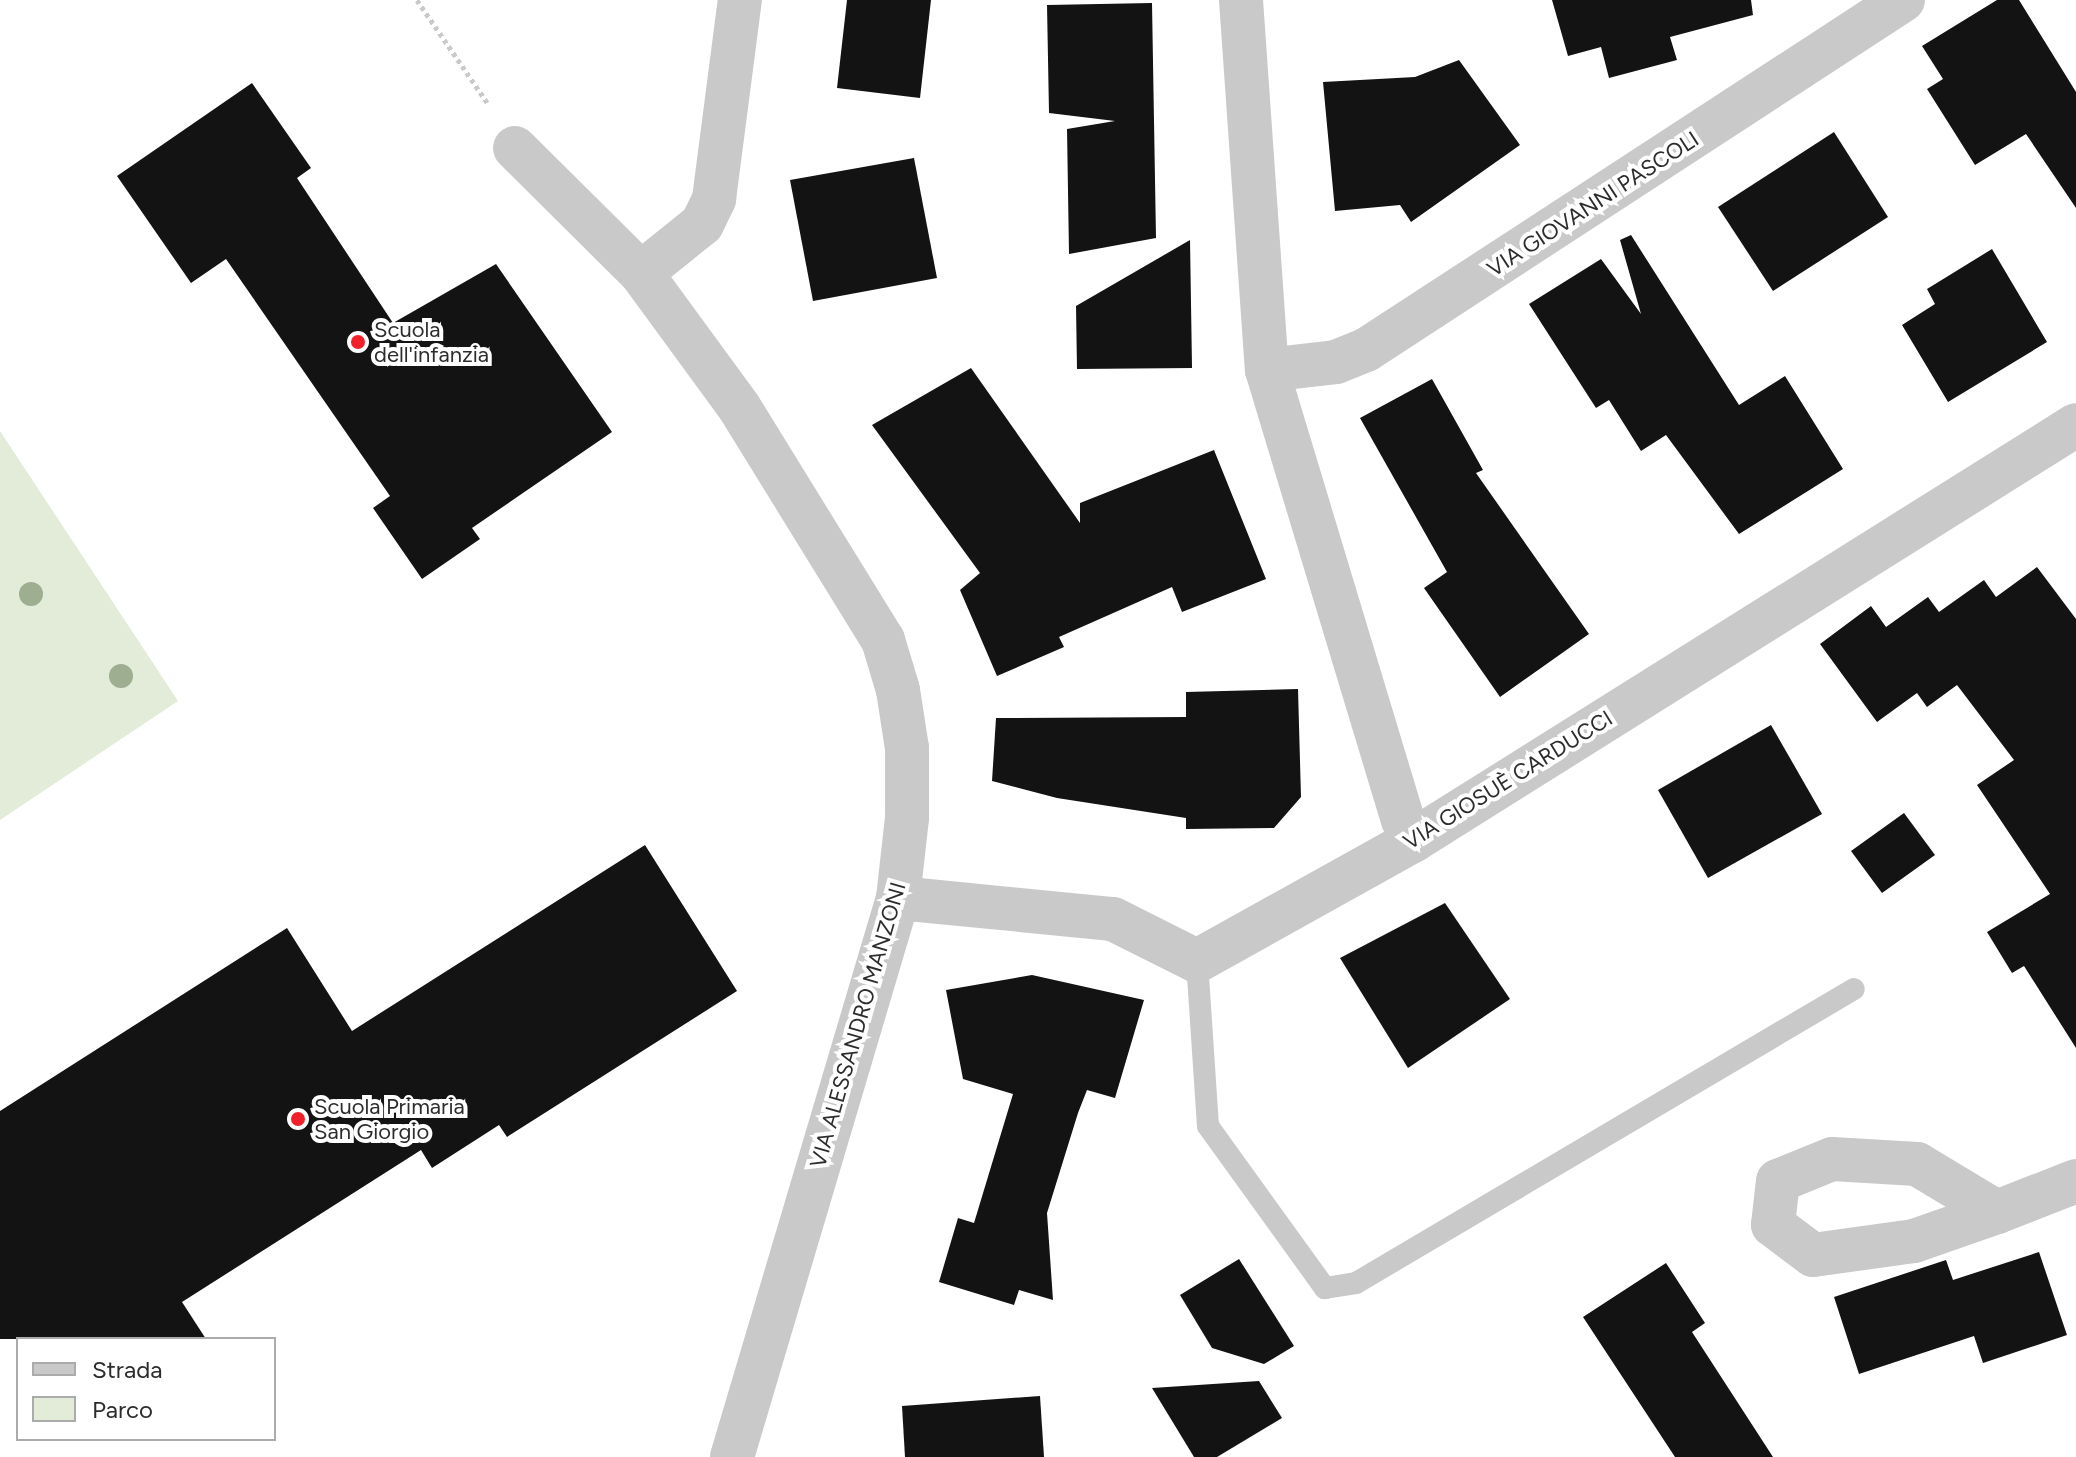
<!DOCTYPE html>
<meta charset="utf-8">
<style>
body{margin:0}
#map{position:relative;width:2076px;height:1457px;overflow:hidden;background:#fff;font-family:Figtree,sans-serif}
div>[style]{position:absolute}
.green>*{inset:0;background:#e2ecd8}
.building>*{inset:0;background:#131313}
.path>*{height:5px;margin-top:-2.5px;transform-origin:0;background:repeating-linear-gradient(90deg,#c9c9c9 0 4px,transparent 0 8px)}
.lane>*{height:22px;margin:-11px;padding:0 11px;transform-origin:11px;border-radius:11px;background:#c9c9c9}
.street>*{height:44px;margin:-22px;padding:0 22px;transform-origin:22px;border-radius:22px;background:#c9c9c9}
.trees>*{width:24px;height:24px;margin:-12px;border-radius:50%;background:#9eae91}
.dots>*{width:22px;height:22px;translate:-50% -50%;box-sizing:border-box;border:4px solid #fff;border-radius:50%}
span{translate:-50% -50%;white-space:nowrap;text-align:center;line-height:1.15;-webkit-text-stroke:8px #fff;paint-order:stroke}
.street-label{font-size:22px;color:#2c2c2c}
.poi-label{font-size:22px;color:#2c2c2c}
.left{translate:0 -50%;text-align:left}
.legend{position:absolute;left:16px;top:1337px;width:260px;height:104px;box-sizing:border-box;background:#fff;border:2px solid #ababab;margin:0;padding:10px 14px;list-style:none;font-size:24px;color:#2c2c2c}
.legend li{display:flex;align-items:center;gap:16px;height:40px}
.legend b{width:40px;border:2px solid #ababab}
</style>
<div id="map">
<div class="green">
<i style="clip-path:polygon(0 431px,178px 701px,0 820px)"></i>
</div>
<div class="building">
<i style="clip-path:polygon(847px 0,931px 0,920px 98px,837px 88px)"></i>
<i style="clip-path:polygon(1552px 0,1751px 0,1753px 15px,1670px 37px,1677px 60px,1609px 78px,1601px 47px,1568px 56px)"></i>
<i style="clip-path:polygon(1997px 0,2019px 0,2076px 92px,2076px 208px,2026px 134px,1975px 165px,1927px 89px,1943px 79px,1922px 46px)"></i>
<i style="clip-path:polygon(1152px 3px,1156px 238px,1069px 254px,1067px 129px,1115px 121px,1049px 113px,1047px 5px)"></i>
<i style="clip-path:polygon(1459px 60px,1520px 145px,1411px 222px,1400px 205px,1335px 211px,1323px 82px,1415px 77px)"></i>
<i style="clip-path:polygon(252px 83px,311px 168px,297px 178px,393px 323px,496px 264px,612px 432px,472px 528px,480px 539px,422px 579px,373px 508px,390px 496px,226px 259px,191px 283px,117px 176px)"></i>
<i style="clip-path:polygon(1834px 132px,1888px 217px,1773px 291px,1718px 207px)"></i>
<i style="clip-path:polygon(914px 158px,937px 278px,813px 301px,790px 180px)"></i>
<i style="clip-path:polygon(1631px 235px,1739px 405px,1785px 376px,1843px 469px,1739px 534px,1666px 435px,1641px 451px,1609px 400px,1596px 408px,1529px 304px,1601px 259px,1641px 314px,1620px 240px)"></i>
<i style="clip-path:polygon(1190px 240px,1192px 368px,1077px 369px,1076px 306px)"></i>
<i style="clip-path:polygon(1992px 249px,2047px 342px,1948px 402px,1902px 325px,1935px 304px,1927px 289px)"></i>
<i style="clip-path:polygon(971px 368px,1080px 523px,1080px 503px,1214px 450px,1266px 579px,1182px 612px,1172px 587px,1059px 637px,1064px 647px,997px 676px,960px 590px,980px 573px,872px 425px)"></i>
<i style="clip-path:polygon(1432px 379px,1483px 470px,1476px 473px,1589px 634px,1500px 697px,1424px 588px,1447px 572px,1360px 418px)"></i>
<i style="clip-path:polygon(2037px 567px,2076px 619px,2076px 1048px,2024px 966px,2012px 973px,1987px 932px,2050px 894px,1977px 785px,2014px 760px,1957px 685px,1927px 707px,1917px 693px,1877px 722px,1820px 644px,1871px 606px,1886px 627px,1928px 597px,1939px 612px,1984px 580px,1996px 597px)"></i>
<i style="clip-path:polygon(1298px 689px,1301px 797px,1274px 828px,1186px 829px,1186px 818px,1057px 798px,992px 781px,996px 718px,1186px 717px,1186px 692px)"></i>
<i style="clip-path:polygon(1771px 725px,1822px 814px,1708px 878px,1658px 790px)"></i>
<i style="clip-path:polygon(1904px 813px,1935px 855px,1882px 893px,1851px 851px)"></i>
<i style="clip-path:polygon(645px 845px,737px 991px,507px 1137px,499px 1125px,432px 1168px,421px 1150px,182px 1302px,206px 1339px,0 1339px,0 1111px,287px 928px,352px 1031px)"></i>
<i style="clip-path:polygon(1445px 903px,1510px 999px,1408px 1068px,1340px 958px)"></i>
<i style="clip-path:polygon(1032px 975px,1144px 1000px,1115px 1098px,1087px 1090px,1078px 1113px,1047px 1213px,1053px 1300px,1019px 1290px,1014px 1305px,939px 1282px,958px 1218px,974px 1223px,1013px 1094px,963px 1079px,946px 990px)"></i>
<i style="clip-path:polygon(2039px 1252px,2067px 1335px,1983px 1363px,1974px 1336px,1859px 1374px,1834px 1297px,1946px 1260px,1953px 1280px)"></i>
<i style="clip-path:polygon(1239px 1259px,1294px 1346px,1264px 1364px,1212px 1348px,1180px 1295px)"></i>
<i style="clip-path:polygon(1666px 1263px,1705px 1323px,1692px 1332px,1773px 1457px,1675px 1457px,1583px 1317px)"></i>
<i style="clip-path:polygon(1259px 1381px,1282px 1418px,1217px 1457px,1194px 1457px,1152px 1388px)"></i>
<i style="clip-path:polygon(1040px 1396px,1044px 1457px,905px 1457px,902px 1406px)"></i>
</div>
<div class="path">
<i style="left:417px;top:0;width:127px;rotate:55.6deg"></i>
</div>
<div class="lane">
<i style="left:1197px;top:961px;width:165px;rotate:86.2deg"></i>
<i style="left:1208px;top:1126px;width:200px;rotate:54.2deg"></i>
<i style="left:1325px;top:1288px;width:31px;rotate:-9deg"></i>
<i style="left:1356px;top:1283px;width:578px;rotate:-30.56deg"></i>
</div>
<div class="street">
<i style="left:1241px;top:0;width:371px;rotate:86deg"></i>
<i style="left:1267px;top:370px;width:470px;rotate:73.2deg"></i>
<i style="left:1403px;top:820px;width:23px;rotate:61deg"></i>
<i style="left:515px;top:148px;width:177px;rotate:44.8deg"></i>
<i style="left:641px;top:273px;width:166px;rotate:53.8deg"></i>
<i style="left:739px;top:407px;width:274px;rotate:58.3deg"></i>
<i style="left:883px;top:640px;width:52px;rotate:73.3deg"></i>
<i style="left:898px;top:690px;width:59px;rotate:81.2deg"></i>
<i style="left:907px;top:748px;width:70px;rotate:90deg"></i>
<i style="left:907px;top:818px;width:81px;rotate:96.4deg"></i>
<i style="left:898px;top:898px;width:583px;rotate:106.54deg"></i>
<i style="left:641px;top:273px;width:78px;rotate:-38.8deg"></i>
<i style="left:702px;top:224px;width:28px;rotate:-64deg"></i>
<i style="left:714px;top:199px;width:201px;rotate:-82.6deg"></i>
<i style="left:1267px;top:370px;width:69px;rotate:-6.6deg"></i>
<i style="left:1336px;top:362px;width:32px;rotate:-22deg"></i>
<i style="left:1366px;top:350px;width:641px;rotate:-33.1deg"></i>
<i style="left:898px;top:898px;width:216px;rotate:5.6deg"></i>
<i style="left:1113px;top:919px;width:94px;rotate:26.6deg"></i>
<i style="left:1197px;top:961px;width:248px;rotate:-29.1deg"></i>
<i style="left:1414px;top:840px;width:781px;rotate:-32.08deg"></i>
<i style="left:1997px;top:1212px;width:93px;rotate:-149deg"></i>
<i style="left:1917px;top:1164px;width:85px;rotate:-176.6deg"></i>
<i style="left:1832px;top:1159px;width:58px;rotate:157.8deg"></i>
<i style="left:1778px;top:1181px;width:44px;rotate:96.5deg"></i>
<i style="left:1773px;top:1225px;width:50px;rotate:36.9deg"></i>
<i style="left:1813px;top:1255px;width:102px;rotate:-7.9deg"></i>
<i style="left:1914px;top:1241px;width:88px;rotate:-19.3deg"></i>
<i style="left:1997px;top:1212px;width:85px;rotate:-21.4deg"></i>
</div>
<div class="trees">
<i style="left:31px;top:594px"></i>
<i style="left:121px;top:676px"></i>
</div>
<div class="dots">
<i style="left:358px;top:342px;background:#f22029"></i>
<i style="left:298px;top:1119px;background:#f22029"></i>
</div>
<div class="street-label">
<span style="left:1593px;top:204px;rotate:-33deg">VIA GIOVANNI PASCOLI</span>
<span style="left:1508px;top:780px;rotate:-32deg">VIA GIOSUÈ CARDUCCI</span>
<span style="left:858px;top:1025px;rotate:-74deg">VIA ALESSANDRO MANZONI</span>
</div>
<div class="poi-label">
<span class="left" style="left:374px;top:342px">Scuola<br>dell'infanzia</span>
<span class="left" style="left:314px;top:1119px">Scuola Primaria<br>San Giorgio</span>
</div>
<ul class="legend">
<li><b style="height:10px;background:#c9c9c9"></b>Strada</li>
<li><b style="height:22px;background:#e2ecd8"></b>Parco</li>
</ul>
</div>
